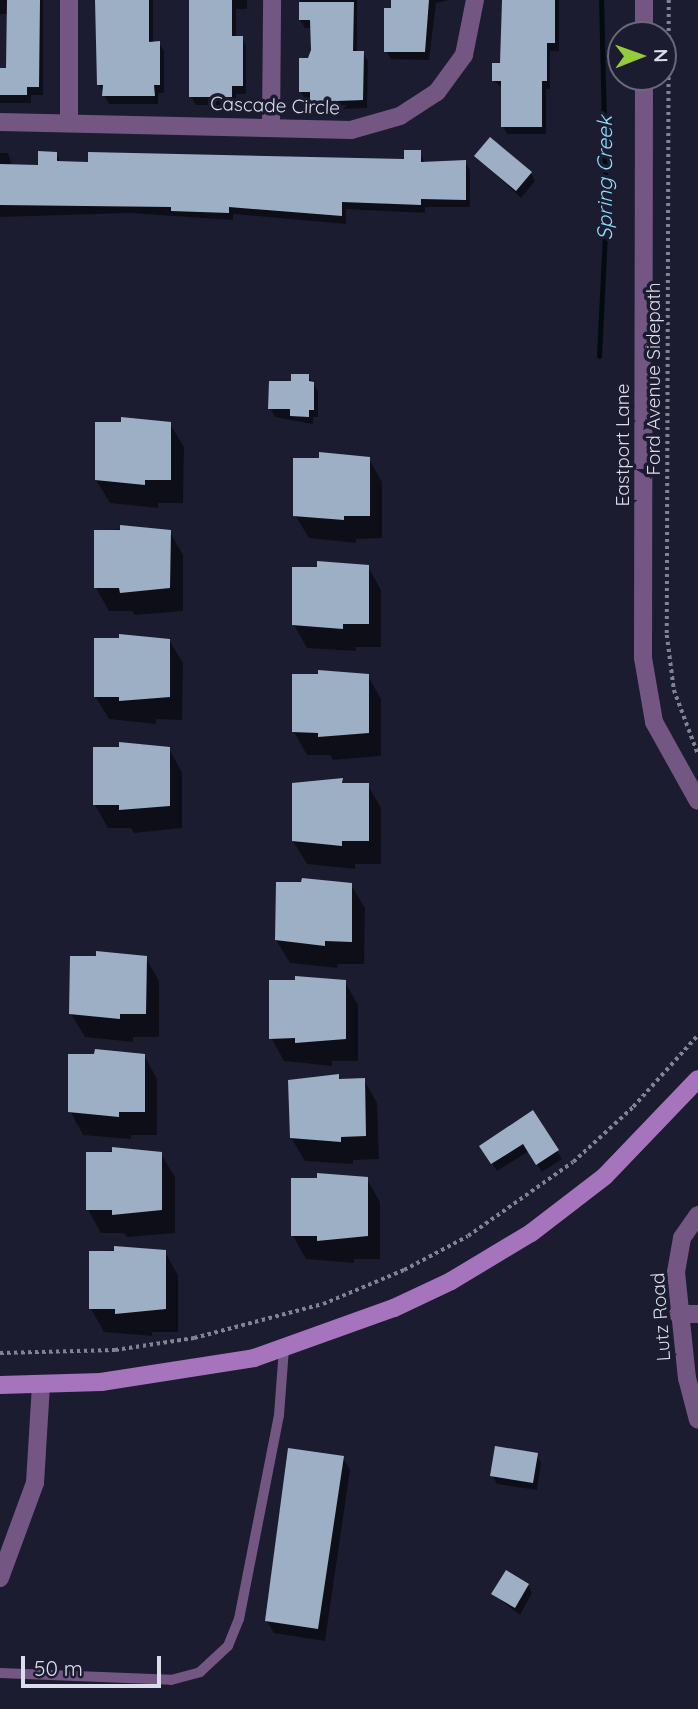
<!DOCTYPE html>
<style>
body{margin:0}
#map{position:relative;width:698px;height:1709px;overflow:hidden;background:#1c1c30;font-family:Quicksand,sans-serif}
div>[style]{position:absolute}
.shadow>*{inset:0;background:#0007}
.stream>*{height:5px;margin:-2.5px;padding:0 2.5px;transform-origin:2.5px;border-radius:2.5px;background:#010c10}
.building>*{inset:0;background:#9dafc4}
.path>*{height:3.5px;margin-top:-1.75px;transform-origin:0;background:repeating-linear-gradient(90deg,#828292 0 3.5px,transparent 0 7px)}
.service>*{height:10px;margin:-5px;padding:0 5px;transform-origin:5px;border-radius:5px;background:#745683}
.minor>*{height:18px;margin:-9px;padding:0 9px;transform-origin:9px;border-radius:9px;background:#745683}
.tertiary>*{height:18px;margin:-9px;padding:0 9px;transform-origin:9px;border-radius:9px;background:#745683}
.secondary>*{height:18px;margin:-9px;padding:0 9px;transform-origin:9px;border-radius:9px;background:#a574bd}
span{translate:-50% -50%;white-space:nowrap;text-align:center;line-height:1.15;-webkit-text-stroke:7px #1c1c30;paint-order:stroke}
.street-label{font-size:19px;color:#dcddea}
.water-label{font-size:21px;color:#8cdef9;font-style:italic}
.north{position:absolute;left:607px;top:21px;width:70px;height:70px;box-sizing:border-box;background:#1c1c30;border:2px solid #69697a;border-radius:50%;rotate:89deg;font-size:19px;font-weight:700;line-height:28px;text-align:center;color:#dcddea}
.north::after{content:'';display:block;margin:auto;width:24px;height:32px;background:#95cc3a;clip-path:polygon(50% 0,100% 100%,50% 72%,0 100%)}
.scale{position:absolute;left:21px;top:1656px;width:140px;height:32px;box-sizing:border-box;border:4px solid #dcddea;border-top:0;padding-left:9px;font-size:21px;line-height:24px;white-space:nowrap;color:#dcddea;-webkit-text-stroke:5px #1c1c30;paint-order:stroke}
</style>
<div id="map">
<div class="shadow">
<i style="clip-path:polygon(0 0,43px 0,43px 95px,31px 95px,31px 103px,0 103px,0 70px,8px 70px,8px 14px,0 14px)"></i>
<i style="clip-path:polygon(98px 0,153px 0,153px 43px,159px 43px,164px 51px,164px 93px,158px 93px,158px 104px,109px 104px,104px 95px,99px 84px)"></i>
<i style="clip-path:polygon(191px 0,247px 0,247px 9px,236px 9px,236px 37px,242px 37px,246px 46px,246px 94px,236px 94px,236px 105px,196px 105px,191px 97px)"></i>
<i style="clip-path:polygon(300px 0,357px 0,357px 52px,363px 53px,368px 61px,367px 108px,316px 110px,311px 100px,305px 99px,300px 91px,312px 50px,312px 28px,305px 28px,300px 20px)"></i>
<i style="clip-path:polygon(393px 0,450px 0,436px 3px,429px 60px,391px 59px,386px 51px)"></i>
<i style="clip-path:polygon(502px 0,559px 0,559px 51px,550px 51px,550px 89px,546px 89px,546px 134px,507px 134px,503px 126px,503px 89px,494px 81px,501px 65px)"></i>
<i style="clip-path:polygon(420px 152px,425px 164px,465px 162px,470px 170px,470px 207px,425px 207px,425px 213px,346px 209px,346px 224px,233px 214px,233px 220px,130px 213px,0 217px,0 153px,8px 153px,12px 166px,39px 166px,56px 154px,62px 163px,406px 161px)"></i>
<i style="clip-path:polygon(476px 156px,531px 173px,535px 181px,521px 198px)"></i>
<i style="clip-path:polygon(308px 376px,318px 391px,318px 417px,313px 417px,313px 424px,275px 417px,270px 408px,293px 383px)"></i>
<i style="clip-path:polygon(170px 424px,184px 447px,183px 503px,158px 503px,158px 508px,110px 503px,96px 480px)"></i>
<i style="clip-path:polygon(369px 459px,382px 482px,382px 538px,356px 539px,356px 543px,309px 538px,295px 515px)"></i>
<i style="clip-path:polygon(143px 527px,146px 532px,170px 532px,183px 555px,183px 611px,135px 615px,132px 611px,109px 611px,96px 588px,95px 531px)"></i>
<i style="clip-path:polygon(368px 567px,381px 590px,381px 647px,355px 647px,356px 651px,307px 648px,294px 625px)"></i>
<i style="clip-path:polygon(169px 640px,183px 663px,182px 720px,156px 719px,156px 724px,109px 719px,95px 696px)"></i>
<i style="clip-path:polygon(320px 672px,368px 676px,381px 699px,381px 756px,333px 760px,330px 755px,307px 755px,294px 732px)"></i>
<i style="clip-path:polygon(143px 744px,146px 749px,169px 749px,182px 772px,182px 828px,134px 833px,131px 828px,108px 828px,95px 805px,95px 749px)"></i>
<i style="clip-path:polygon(342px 780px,344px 785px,368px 785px,381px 808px,381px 864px,355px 864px,355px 869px,307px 864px,293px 841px)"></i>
<i style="clip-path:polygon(325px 880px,328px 885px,351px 885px,365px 908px,364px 964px,338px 964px,337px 968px,290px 963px,276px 940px,277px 883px)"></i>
<i style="clip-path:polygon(120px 953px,122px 958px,146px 958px,159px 981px,159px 1037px,133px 1037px,133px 1042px,85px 1037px,71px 1014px,72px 958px)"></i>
<i style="clip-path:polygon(345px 982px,358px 1005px,358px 1061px,332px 1061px,332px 1066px,284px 1061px,271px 1038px)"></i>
<i style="clip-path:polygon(96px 1051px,144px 1055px,157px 1079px,157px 1135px,131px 1135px,131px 1139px,83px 1135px,70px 1111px)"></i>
<i style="clip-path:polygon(338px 1076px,341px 1080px,364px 1080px,377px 1103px,379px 1159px,353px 1160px,353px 1164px,305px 1161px,291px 1138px)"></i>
<i style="clip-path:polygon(533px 1113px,562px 1159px,542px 1172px,529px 1151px,497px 1171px,481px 1146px)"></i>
<i style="clip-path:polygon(135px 1149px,138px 1154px,161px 1154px,175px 1177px,175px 1233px,127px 1237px,124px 1233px,101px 1233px,88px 1210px,88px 1153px)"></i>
<i style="clip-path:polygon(367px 1179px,380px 1202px,380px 1259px,354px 1259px,354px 1263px,306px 1259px,293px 1236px)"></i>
<i style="clip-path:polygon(139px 1248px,141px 1252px,165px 1252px,178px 1275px,178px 1332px,152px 1332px,152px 1336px,104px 1332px,91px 1309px,91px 1252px)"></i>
<i style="clip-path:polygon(536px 1454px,541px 1462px,537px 1490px,497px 1484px,492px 1475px)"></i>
<i style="clip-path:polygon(343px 1458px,350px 1470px,325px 1641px,274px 1633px,266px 1620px)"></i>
<i style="clip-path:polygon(528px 1585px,532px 1593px,520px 1615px,493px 1594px)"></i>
</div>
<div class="stream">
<i style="left:599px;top:356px;width:141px;rotate:-87.2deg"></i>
<i style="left:606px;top:215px;width:215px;rotate:-91.3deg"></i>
</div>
<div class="building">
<i style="clip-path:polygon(7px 0,40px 0,39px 87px,27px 87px,27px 95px,0 95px,0 68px,6px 68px)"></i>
<i style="clip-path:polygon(95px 0,149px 0,149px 42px,160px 41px,160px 85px,154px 85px,155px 96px,102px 96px,103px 85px,97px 85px)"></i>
<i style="clip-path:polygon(189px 0,232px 0,232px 36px,243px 36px,243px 86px,232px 86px,232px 97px,189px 97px)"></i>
<i style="clip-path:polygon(391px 0,429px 0,425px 52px,384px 52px,384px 8px,391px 8px)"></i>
<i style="clip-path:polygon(502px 0,555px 0,555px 43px,547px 43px,547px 81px,542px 81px,542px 127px,501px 127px,501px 81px,492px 81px,492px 63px,500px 63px)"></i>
<i style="clip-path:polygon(299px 2px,354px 2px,353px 51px,364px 51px,363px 100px,310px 102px,310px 92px,299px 92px,299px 58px,308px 58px,311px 50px,310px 20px,299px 20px)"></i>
<i style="clip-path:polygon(490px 137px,532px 172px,516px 191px,474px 156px)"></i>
<i style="clip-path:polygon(404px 150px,421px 150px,421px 162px,466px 160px,466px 200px,421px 199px,421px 205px,342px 202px,342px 216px,229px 207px,229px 213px,171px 211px,171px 207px,0 205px,0 164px,38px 165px,38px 151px,57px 152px,57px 161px,88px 162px,88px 152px,404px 159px)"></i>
<i style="clip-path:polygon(291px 374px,309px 374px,309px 381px,314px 382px,314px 410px,309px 410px,309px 417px,290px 416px,290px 409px,268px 409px,269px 381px,291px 381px)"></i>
<i style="clip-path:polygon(121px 417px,171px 422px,171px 480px,145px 480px,145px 485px,95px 480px,95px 422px,121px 422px)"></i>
<i style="clip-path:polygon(319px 452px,370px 457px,370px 516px,344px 516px,344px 520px,293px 516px,293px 458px,319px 458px)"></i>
<i style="clip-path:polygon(120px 525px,171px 530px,170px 588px,120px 593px,119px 588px,94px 588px,94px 530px,120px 530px)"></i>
<i style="clip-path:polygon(317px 561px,369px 565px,369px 624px,343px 624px,343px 629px,292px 625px,292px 567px,317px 567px)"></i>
<i style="clip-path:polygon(119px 634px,170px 639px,170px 697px,119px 701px,119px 697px,94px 697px,94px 638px,119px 638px)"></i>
<i style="clip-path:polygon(318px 670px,369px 674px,369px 733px,318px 737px,318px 733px,292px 732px,292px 674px,318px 674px)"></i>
<i style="clip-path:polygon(119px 742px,170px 747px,170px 806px,119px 810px,119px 805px,93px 805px,93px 747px,119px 747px)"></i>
<i style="clip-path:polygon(343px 778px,342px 783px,369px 783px,369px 841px,342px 841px,342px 846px,292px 841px,292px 783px)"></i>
<i style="clip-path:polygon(302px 878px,352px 883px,352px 942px,325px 941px,325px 946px,275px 940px,276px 882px,301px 882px)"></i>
<i style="clip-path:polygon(96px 951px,147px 956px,146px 1014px,120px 1014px,120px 1019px,69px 1014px,70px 956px,96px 956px)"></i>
<i style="clip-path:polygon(295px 976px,346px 980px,346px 1039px,295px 1043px,295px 1038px,269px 1039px,269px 980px,295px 980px)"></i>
<i style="clip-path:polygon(95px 1049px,145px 1054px,145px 1112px,119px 1112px,119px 1117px,68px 1112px,68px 1054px,94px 1054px)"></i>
<i style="clip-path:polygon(339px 1074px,339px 1079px,365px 1078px,366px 1136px,341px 1137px,341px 1142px,290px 1138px,288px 1080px)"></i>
<i style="clip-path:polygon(533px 1110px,559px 1150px,536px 1165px,523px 1144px,491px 1164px,479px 1146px)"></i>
<i style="clip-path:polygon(112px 1147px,162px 1152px,162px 1210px,112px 1215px,112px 1210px,86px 1210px,86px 1152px,112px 1152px)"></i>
<i style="clip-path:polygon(317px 1173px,368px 1177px,368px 1236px,317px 1241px,317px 1236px,291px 1236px,291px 1178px,317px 1178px)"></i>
<i style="clip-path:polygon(114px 1246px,166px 1250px,166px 1309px,115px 1314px,115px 1309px,89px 1309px,89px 1251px,114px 1251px)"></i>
<i style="clip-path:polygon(495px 1446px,538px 1453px,533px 1483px,490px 1476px)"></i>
<i style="clip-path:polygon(288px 1448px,344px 1456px,318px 1629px,265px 1621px)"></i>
<i style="clip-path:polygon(506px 1570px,529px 1584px,515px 1608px,491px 1594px)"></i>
</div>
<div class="path">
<i style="left:669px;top:0;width:635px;rotate:90.18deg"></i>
<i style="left:667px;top:635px;width:55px;rotate:82.7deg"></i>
<i style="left:674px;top:690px;width:68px;rotate:69.4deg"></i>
<i style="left:0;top:1353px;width:115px;rotate:-1.5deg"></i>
<i style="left:115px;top:1350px;width:80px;rotate:-8.6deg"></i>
<i style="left:194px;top:1338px;width:133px;rotate:-14.8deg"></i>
<i style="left:323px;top:1304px;width:88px;rotate:-22.8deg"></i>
<i style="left:404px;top:1270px;width:72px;rotate:-28deg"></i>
<i style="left:468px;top:1236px;width:128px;rotate:-35.2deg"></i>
<i style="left:573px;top:1162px;width:81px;rotate:-42.5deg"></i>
<i style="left:633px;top:1107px;width:97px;rotate:-47.9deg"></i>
</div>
<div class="service">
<i style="left:0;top:1673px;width:171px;rotate:2.3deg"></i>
<i style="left:171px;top:1680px;width:30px;rotate:-15deg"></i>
<i style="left:200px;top:1672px;width:38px;rotate:-43deg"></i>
<i style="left:228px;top:1646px;width:29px;rotate:-68deg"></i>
<i style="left:239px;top:1619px;width:208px;rotate:-78.9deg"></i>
<i style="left:279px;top:1415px;width:66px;rotate:-85.7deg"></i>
</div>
<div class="minor">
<i style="left:644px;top:35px;width:35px;rotate:-90deg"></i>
<i style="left:644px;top:77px;width:581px;rotate:90.1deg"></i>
<i style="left:643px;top:658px;width:65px;rotate:80.2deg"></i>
<i style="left:654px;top:722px;width:90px;rotate:60.9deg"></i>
<i style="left:69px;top:121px;width:121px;rotate:-90deg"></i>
<i style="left:0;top:122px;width:351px;rotate:1.3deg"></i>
<i style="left:351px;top:130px;width:51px;rotate:-15.9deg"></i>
<i style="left:400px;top:116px;width:44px;rotate:-33deg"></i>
<i style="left:437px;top:92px;width:46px;rotate:-53.9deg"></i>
<i style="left:464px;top:55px;width:56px;rotate:-78.7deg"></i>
<i style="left:271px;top:127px;width:127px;rotate:-89.5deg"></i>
<i style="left:698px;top:1215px;width:28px;rotate:125deg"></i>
<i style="left:682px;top:1238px;width:35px;rotate:100deg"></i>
<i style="left:676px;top:1272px;width:107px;rotate:84.1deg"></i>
<i style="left:687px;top:1378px;width:43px;rotate:75.3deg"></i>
<i style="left:678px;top:1314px;width:20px"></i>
</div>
<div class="tertiary">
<i style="left:0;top:1578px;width:101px;rotate:-69.8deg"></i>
<i style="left:35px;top:1483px;width:99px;rotate:-86.5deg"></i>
</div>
<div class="secondary">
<i style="left:0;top:1385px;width:101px;rotate:-1.7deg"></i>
<i style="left:101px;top:1382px;width:155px;rotate:-8.9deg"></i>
<i style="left:254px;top:1358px;width:149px;rotate:-19.7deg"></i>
<i style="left:394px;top:1308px;width:63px;rotate:-25.3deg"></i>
<i style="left:451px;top:1281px;width:93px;rotate:-31deg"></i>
<i style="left:531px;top:1233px;width:93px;rotate:-37.6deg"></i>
<i style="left:605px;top:1176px;width:134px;rotate:-46.2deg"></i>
</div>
<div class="street-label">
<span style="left:275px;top:106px;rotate:2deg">Cascade Circle</span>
<span style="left:654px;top:379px;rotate:-90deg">Ford Avenue Sidepath</span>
<span style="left:623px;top:445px;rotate:-90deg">Eastport Lane</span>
<span style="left:661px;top:1317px;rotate:-94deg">Lutz Road</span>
</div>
<div class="water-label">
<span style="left:604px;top:178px;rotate:-90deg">Spring Creek</span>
</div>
<div class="north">N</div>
<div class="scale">50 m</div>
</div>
